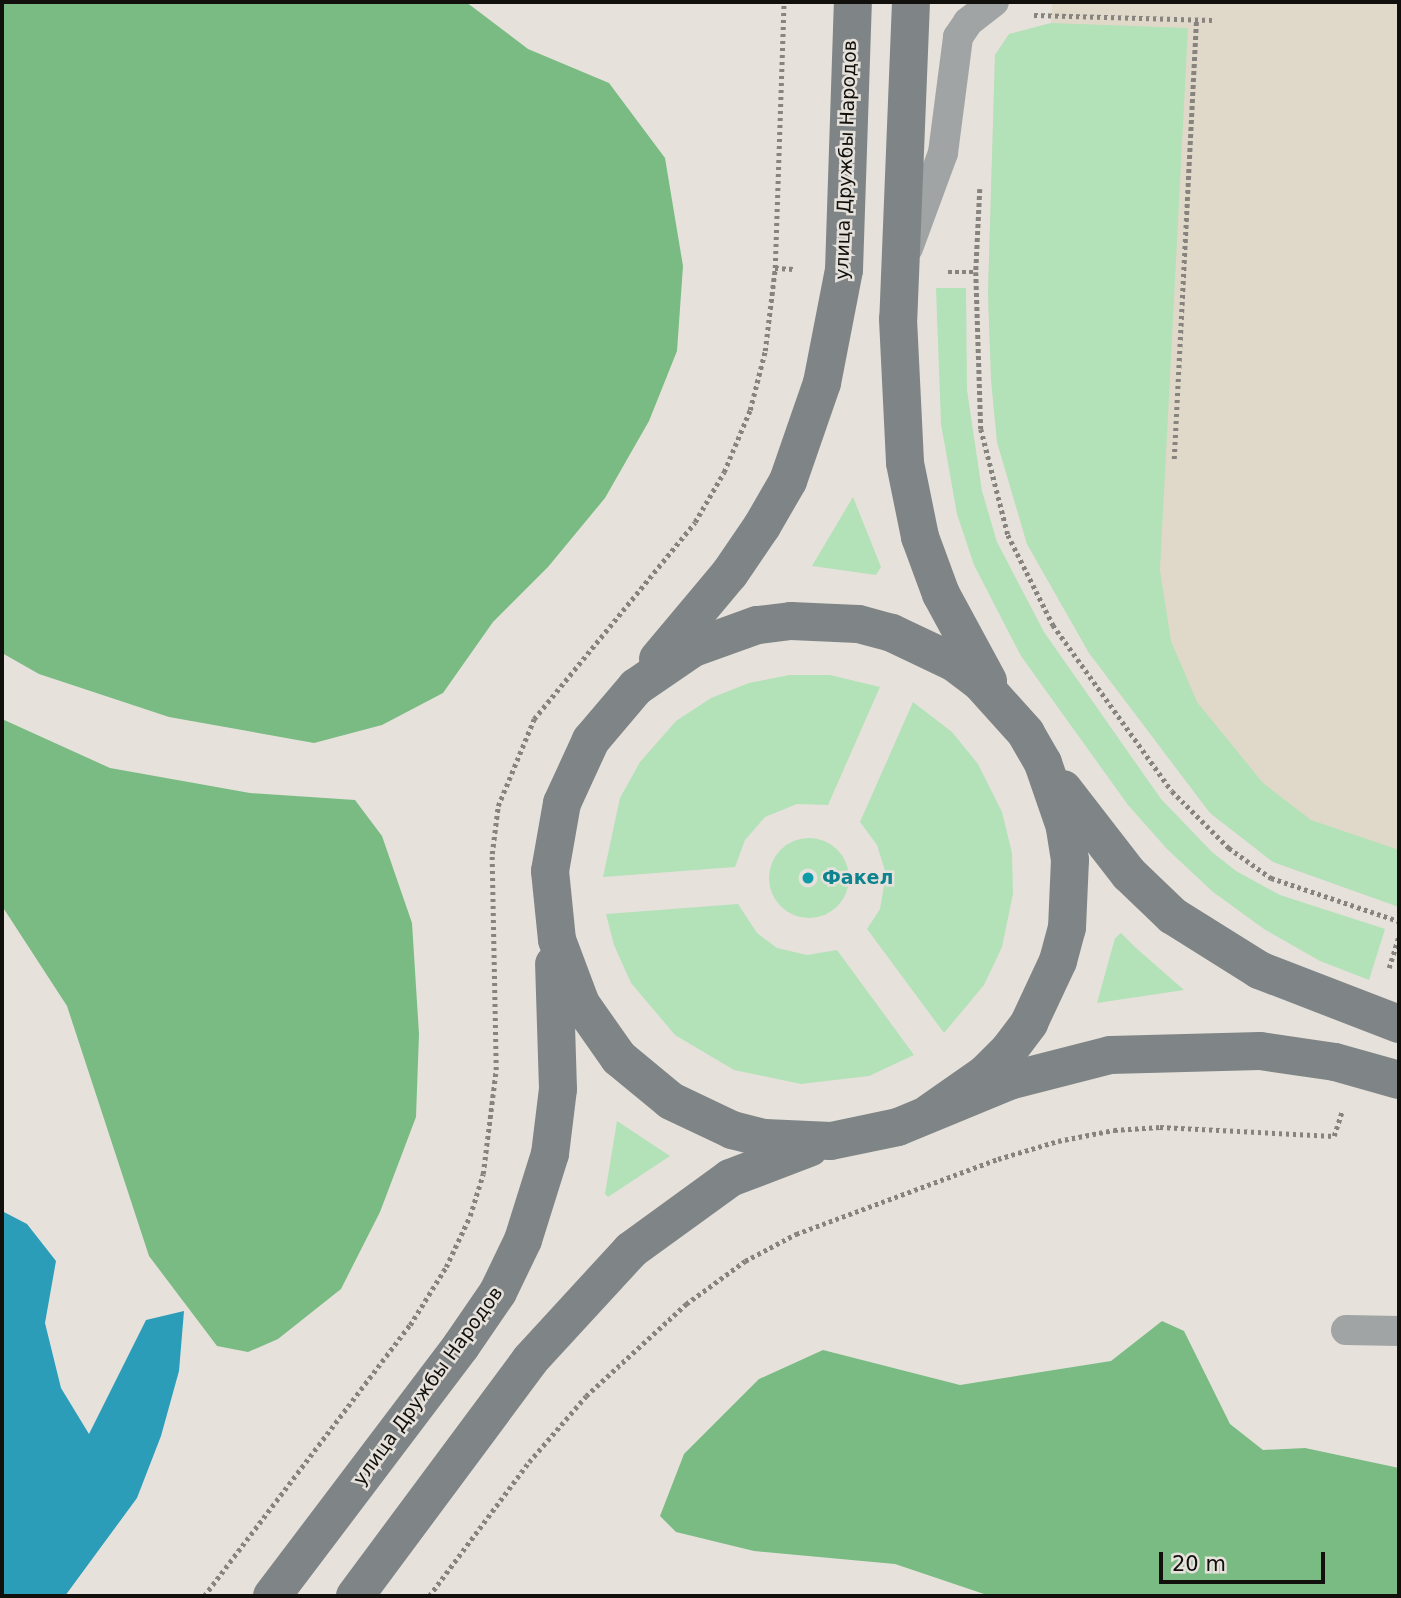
<!DOCTYPE html>
<meta charset="utf-8">
<style>
body{margin:0}
#map{position:relative;width:1401px;height:1598px;overflow:hidden;background:#e6e2db;font-family:"DejaVu Sans",sans-serif}
div>[style]{position:absolute}
.built>*{inset:0;background:#e0d9ca}
.green>*{inset:0;background:#b3e1b8}
.round{border-radius:50%}
.forest>*{inset:0;background:#79bb83}
.water>*{inset:0;background:#2c9db9}
.path>*{height:4.5px;margin-top:-2.25px;transform-origin:0;background:repeating-linear-gradient(90deg,#87847f 0 3.5px,transparent 0 7px)}
.lane>*{height:30px;margin:-15px;padding:0 15px;transform-origin:15px;border-radius:15px;background:#a0a4a5}
.secondary>*{height:38px;margin:-19px;padding:0 19px;transform-origin:19px;border-radius:19px;background:#7f8586}
.dots>*{width:19px;height:19px;translate:-50% -50%;box-sizing:border-box;border:4px solid #e6e2db;border-radius:50%}
span{translate:-50% -50%;white-space:nowrap;text-align:center;line-height:1.15;-webkit-text-stroke:5px #e6e2db;paint-order:stroke}
.street-label{font-size:19px;color:#11100d}
.culture-label{font-size:19px;color:#0d838f;font-weight:700}
.left{translate:0 -50%;text-align:left}
.frame{position:absolute;inset:0;border:4px solid #11100d;pointer-events:none}
.scale{position:absolute;left:1159px;top:1552px;width:166px;height:32px;box-sizing:border-box;border:4px solid #11100d;border-top:0;padding-left:9px;font-size:21px;line-height:24px;white-space:nowrap;color:#11100d;-webkit-text-stroke:5px #e6e2db;paint-order:stroke}
</style>
<div id="map">
<div class="built">
<i style="clip-path:polygon(1052px 2px,1399px 2px,1399px 907px,1273px 862px,1210px 813px,1089px 653px,1027px 544px,997px 442px,991px 379px,988px 293px,995px 55px,1009px 34px,1051px 23px)"></i>
</div>
<div class="green">
<i style="clip-path:polygon(1051px 23px,1188px 28px,1160px 570px,1171px 641px,1197px 702px,1263px 783px,1311px 820px,1399px 850px,1399px 907px,1273px 862px,1210px 813px,1089px 653px,1027px 544px,997px 442px,991px 379px,988px 293px,995px 55px,1009px 34px)"></i>
<i style="clip-path:polygon(936px 288px,966px 288px,967px 390px,982px 491px,997px 542px,1044px 632px,1161px 799px,1212px 852px,1236px 871px,1280px 895px,1385px 929px,1369px 980px,1320px 961px,1264px 929px,1213px 892px,1167px 849px,1128px 805px,1021px 656px,974px 565px,957px 514px,941px 424px)"></i>
<i style="clip-path:polygon(853px 497px,881px 567px,876px 575px,812px 566px)"></i>
<i style="clip-path:polygon(830px 675px,880px 687px,828px 805px,797px 804px,765px 817px,745px 840px,735px 867px,603px 877px,620px 798px,640px 762px,676px 721px,711px 698px,749px 683px,789px 675px)"></i>
<i style="clip-path:polygon(913px 702px,952px 732px,978px 764px,1002px 812px,1012px 853px,1013px 894px,1002px 947px,984px 985px,944px 1033px,867px 929px,880px 909px,886px 874px,877px 845px,860px 822px)"></i>
<i class="round" style="left:769px;top:838px;width:80px;height:80px"></i>
<i style="clip-path:polygon(738px 904px,757px 933px,777px 948px,807px 955px,837px 950px,914px 1055px,869px 1076px,801px 1084px,734px 1070px,675px 1035px,631px 983px,614px 945px,606px 914px)"></i>
<i style="clip-path:polygon(1121px 933px,1136px 948px,1184px 990px,1097px 1003px,1115px 938px)"></i>
<i style="clip-path:polygon(617px 1121px,670px 1156px,608px 1197px,605px 1194px)"></i>
</div>
<div class="forest">
<i style="clip-path:polygon(2px 2px,466px 2px,528px 49px,609px 83px,665px 158px,683px 266px,677px 351px,649px 421px,605px 498px,548px 567px,493px 622px,443px 693px,382px 725px,314px 743px,169px 717px,39px 674px,2px 653px)"></i>
<i style="clip-path:polygon(2px 719px,110px 768px,250px 793px,355px 800px,382px 836px,412px 923px,419px 1034px,416px 1117px,380px 1212px,341px 1289px,278px 1339px,248px 1352px,217px 1346px,149px 1256px,67px 1006px,2px 906px)"></i>
<i style="clip-path:polygon(1162px 1321px,1184px 1331px,1230px 1424px,1263px 1450px,1305px 1448px,1399px 1468px,1399px 1596px,990px 1596px,895px 1564px,754px 1551px,676px 1532px,660px 1516px,684px 1454px,759px 1379px,823px 1350px,960px 1385px,1111px 1361px)"></i>
</div>
<div class="water">
<i style="clip-path:polygon(2px 1211px,27px 1224px,56px 1261px,45px 1323px,61px 1388px,89px 1434px,146px 1320px,184px 1311px,179px 1371px,161px 1436px,137px 1498px,65px 1596px,2px 1596px)"></i>
</div>
<div class="path">
<i style="left:1034px;top:15px;width:178px;rotate:1.6deg"></i>
<i style="left:980px;top:189px;width:83px;rotate:92.8deg"></i>
<i style="left:976px;top:272px;width:157px;rotate:88.2deg"></i>
<i style="left:981px;top:429px;width:109px;rotate:75.7deg"></i>
<i style="left:1008px;top:535px;width:101px;rotate:63.4deg"></i>
<i style="left:1053px;top:625px;width:204px;rotate:54.4deg"></i>
<i style="left:1172px;top:791px;width:81px;rotate:45deg"></i>
<i style="left:1229px;top:848px;width:52px;rotate:35.5deg"></i>
<i style="left:1271px;top:878px;width:135px;rotate:18.6deg"></i>
<i style="left:775px;top:268px;width:20px;rotate:3deg"></i>
<i style="left:948px;top:272px;width:28px"></i>
<i style="left:1174px;top:459px;width:441px;rotate:-87.1deg"></i>
<i style="left:1389px;top:968px;width:34px;rotate:-73deg"></i>
<i style="left:204px;top:1596px;width:340px;rotate:-52.8deg"></i>
<i style="left:410px;top:1325px;width:68px;rotate:-58.2deg"></i>
<i style="left:446px;top:1267px;width:56px;rotate:-64.8deg"></i>
<i style="left:470px;top:1216px;width:44px;rotate:-72.8deg"></i>
<i style="left:483px;top:1174px;width:105px;rotate:-82.9deg"></i>
<i style="left:496px;top:1070px;width:216px;rotate:-91.1deg"></i>
<i style="left:492px;top:854px;width:48px;rotate:-82.9deg"></i>
<i style="left:498px;top:806px;width:94px;rotate:-67.5deg"></i>
<i style="left:534px;top:719px;width:254px;rotate:-50.7deg"></i>
<i style="left:695px;top:522px;width:58px;rotate:-59.9deg"></i>
<i style="left:724px;top:472px;width:67px;rotate:-67.2deg"></i>
<i style="left:750px;top:410px;width:61px;rotate:-75.7deg"></i>
<i style="left:765px;top:351px;width:84px;rotate:-83.1deg"></i>
<i style="left:775px;top:268px;width:266px;rotate:-88.1deg"></i>
<i style="left:429px;top:1596px;width:167px;rotate:-53.3deg"></i>
<i style="left:529px;top:1462px;width:87px;rotate:-49.2deg"></i>
<i style="left:586px;top:1396px;width:136px;rotate:-42.6deg"></i>
<i style="left:686px;top:1304px;width:73px;rotate:-36.1deg"></i>
<i style="left:745px;top:1261px;width:58px;rotate:-27.9deg"></i>
<i style="left:796px;top:1234px;width:215px;rotate:-20.4deg"></i>
<i style="left:998px;top:1159px;width:63px;rotate:-16.7deg"></i>
<i style="left:1058px;top:1141px;width:57px;rotate:-11.1deg"></i>
<i style="left:1114px;top:1130px;width:46px;rotate:-3.7deg"></i>
<i style="left:1160px;top:1127px;width:174px;rotate:3deg"></i>
<i style="left:1334px;top:1136px;width:25px;rotate:-72deg"></i>
</div>
<div class="lane">
<i style="left:908px;top:248px;width:101px;rotate:-69.8deg"></i>
<i style="left:943px;top:153px;width:117px;rotate:-82.6deg"></i>
<i style="left:958px;top:37px;width:18px;rotate:-56deg"></i>
<i style="left:968px;top:22px;width:33px;rotate:-38deg"></i>
<i style="left:1346px;top:1330px;width:53px;rotate:1.1deg"></i>
</div>
<div class="secondary">
<i style="left:911px;top:2px;width:317px;rotate:92.3deg"></i>
<i style="left:898px;top:319px;width:144px;rotate:87.2deg"></i>
<i style="left:905px;top:463px;width:76px;rotate:78.5deg"></i>
<i style="left:920px;top:537px;width:61px;rotate:69.8deg"></i>
<i style="left:941px;top:594px;width:99px;rotate:61.6deg"></i>
<i style="left:658px;top:659px;width:112px;rotate:-50.1deg"></i>
<i style="left:730px;top:573px;width:57px;rotate:-55.8deg"></i>
<i style="left:762px;top:526px;width:52px;rotate:-60deg"></i>
<i style="left:788px;top:481px;width:104px;rotate:-70.9deg"></i>
<i style="left:822px;top:383px;width:115px;rotate:-79deg"></i>
<i style="left:844px;top:270px;width:268px;rotate:-88.1deg"></i>
<i style="left:1063px;top:789px;width:108px;rotate:52.2deg"></i>
<i style="left:1129px;top:874px;width:61px;rotate:43.7deg"></i>
<i style="left:1173px;top:916px;width:102px;rotate:32.1deg"></i>
<i style="left:1259px;top:970px;width:150px;rotate:21.1deg"></i>
<i style="left:929px;top:1113px;width:68px;rotate:-34.9deg"></i>
<i style="left:985px;top:1074px;width:34px;rotate:-45deg"></i>
<i style="left:1009px;top:1050px;width:34px;rotate:-53deg"></i>
<i style="left:1029px;top:1023px;width:68px;rotate:-64.9deg"></i>
<i style="left:1058px;top:961px;width:34px;rotate:-75deg"></i>
<i style="left:1067px;top:928px;width:68px;rotate:-87.5deg"></i>
<i style="left:1070px;top:860px;width:33px;rotate:-99deg"></i>
<i style="left:1065px;top:827px;width:68px;rotate:-109deg"></i>
<i style="left:1043px;top:763px;width:34px;rotate:-120deg"></i>
<i style="left:1026px;top:733px;width:69px;rotate:-132deg"></i>
<i style="left:980px;top:682px;width:34px;rotate:-143deg"></i>
<i style="left:953px;top:662px;width:68px;rotate:-154.6deg"></i>
<i style="left:892px;top:633px;width:35px;rotate:-165deg"></i>
<i style="left:858px;top:624px;width:67px;rotate:-177.4deg"></i>
<i style="left:791px;top:621px;width:34px;rotate:173deg"></i>
<i style="left:757px;top:625px;width:68px;rotate:160.2deg"></i>
<i style="left:693px;top:648px;width:69px;rotate:145.6deg"></i>
<i style="left:636px;top:687px;width:70px;rotate:130.3deg"></i>
<i style="left:591px;top:740px;width:69px;rotate:114.7deg"></i>
<i style="left:562px;top:803px;width:69px;rotate:100deg"></i>
<i style="left:550px;top:871px;width:69px;rotate:84.2deg"></i>
<i style="left:557px;top:940px;width:68px;rotate:69.4deg"></i>
<i style="left:581px;top:1004px;width:66px;rotate:54.9deg"></i>
<i style="left:619px;top:1058px;width:67px;rotate:39.6deg"></i>
<i style="left:671px;top:1101px;width:68px;rotate:25.4deg"></i>
<i style="left:732px;top:1130px;width:34px;rotate:14deg"></i>
<i style="left:765px;top:1138px;width:66px;rotate:2.6deg"></i>
<i style="left:831px;top:1141px;width:68px;rotate:-11.8deg"></i>
<i style="left:898px;top:1127px;width:120px;rotate:-22.5deg"></i>
<i style="left:1009px;top:1081px;width:104px;rotate:-14.4deg"></i>
<i style="left:1110px;top:1055px;width:150px;rotate:-1.5deg"></i>
<i style="left:1260px;top:1051px;width:76px;rotate:8.3deg"></i>
<i style="left:1335px;top:1062px;width:66px;rotate:15.7deg"></i>
<i style="left:272px;top:1596px;width:313px;rotate:-52.9deg"></i>
<i style="left:461px;top:1346px;width:65px;rotate:-55.6deg"></i>
<i style="left:498px;top:1292px;width:58px;rotate:-64.3deg"></i>
<i style="left:523px;top:1240px;width:90px;rotate:-72.6deg"></i>
<i style="left:550px;top:1154px;width:65px;rotate:-83deg"></i>
<i style="left:558px;top:1089px;width:125px;rotate:-91.8deg"></i>
<i style="left:355px;top:1596px;width:294px;rotate:-53.4deg"></i>
<i style="left:530px;top:1360px;width:149px;rotate:-47.4deg"></i>
<i style="left:631px;top:1250px;width:122px;rotate:-36deg"></i>
<i style="left:730px;top:1178px;width:85px;rotate:-20.8deg"></i>
</div>
<div class="dots">
<i style="left:808px;top:878px;background:#0f9aa8"></i>
</div>
<div class="street-label">
<span style="left:846px;top:160px;rotate:-88deg">улица Дружбы Народов</span>
<span style="left:428px;top:1386px;rotate:-54deg">улица Дружбы Народов</span>
</div>
<div class="culture-label">
<span class="left" style="left:822px;top:878px">Факел</span>
</div>
<div class="frame"></div>
<div class="scale">20 m</div>
</div>
